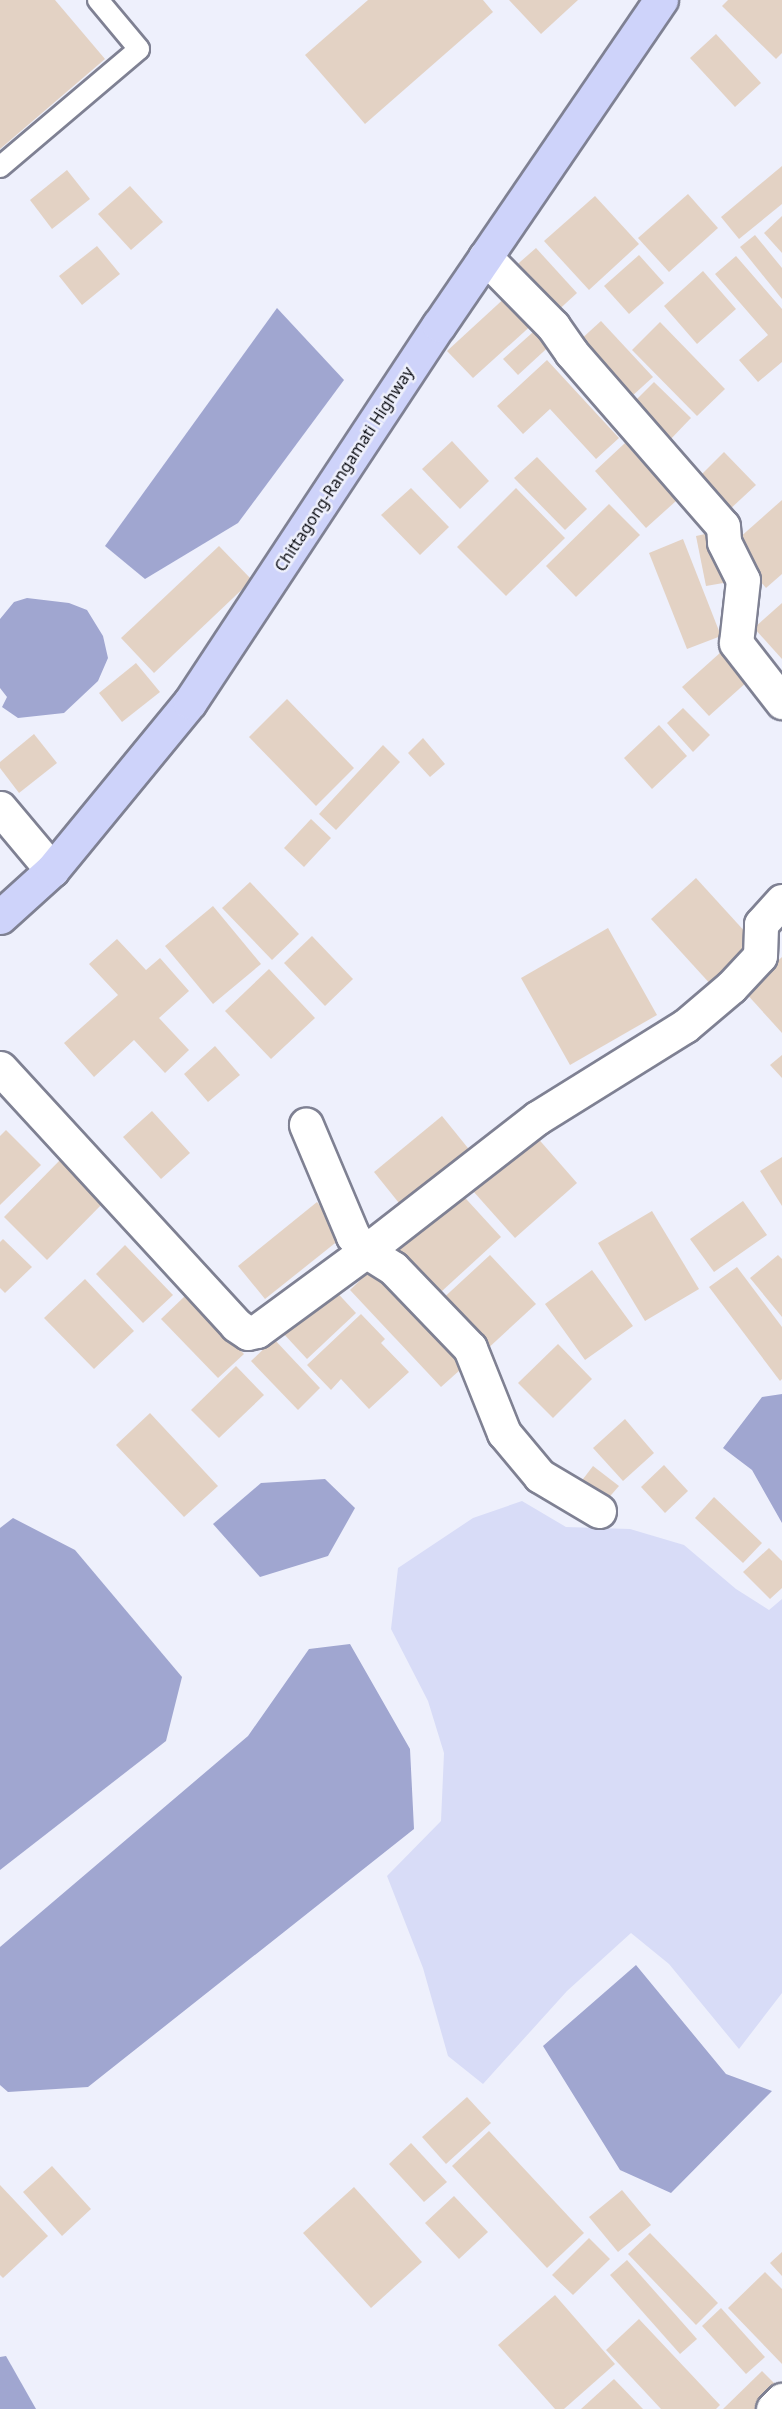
<!DOCTYPE html>
<style>
body{margin:0}
#map{position:relative;width:782px;height:2409px;overflow:hidden;background:#eef0fc;font-family:"Noto Sans",sans-serif}
div>[style]{position:absolute}
.green>*{inset:0;background:#d8dcf7}
.water>*{inset:0;background:#a0a6d0}
.building>*{inset:0;background:#e3d2c4}
.roads{filter:drop-shadow(2px 0 #7f8193) drop-shadow(-2px 0 #7f8193) drop-shadow(0 2px #7f8193) drop-shadow(0 -2px #7f8193)}
.service>*{height:20px;margin:-10px;padding:0 10px;transform-origin:10px;border-radius:10px;background:#fff}
.minor>*{height:33px;margin:-16.5px;padding:0 16.5px;transform-origin:16.5px;border-radius:16.5px;background:#fff}
.primary>*{height:33px;margin:-16.5px;padding:0 16.5px;transform-origin:16.5px;border-radius:16.5px;background:#ced3fa}
span{translate:-50% -50%;white-space:nowrap;text-align:center;line-height:1.15;-webkit-text-stroke:5px #eef0fc;paint-order:stroke}
.street-label{font-size:16px;color:#0b0c12}
</style>
<div id="map">
<div class="green">
<i style="clip-path:polygon(522px 1501px,566px 1527px,630px 1529px,684px 1545px,736px 1589px,769px 1610px,782px 1599px,782px 1993px,739px 2049px,669px 1964px,631px 1933px,567px 1991px,483px 2084px,448px 2056px,423px 1968px,387px 1876px,441px 1821px,444px 1753px,428px 1701px,391px 1629px,398px 1568px,473px 1518px)"></i>
</div>
<div class="water">
<i style="clip-path:polygon(277px 308px,344px 380px,238px 523px,145px 579px,105px 546px)"></i>
<i style="clip-path:polygon(27px 598px,69px 603px,87px 610px,103px 636px,108px 658px,98px 681px,64px 713px,18px 718px,2px 707px,7px 697px,0 688px,0 619px,14px 602px)"></i>
<i style="clip-path:polygon(782px 1394px,782px 1523px,752px 1470px,723px 1448px,762px 1397px)"></i>
<i style="clip-path:polygon(325px 1479px,355px 1508px,328px 1556px,260px 1577px,213px 1524px,261px 1483px)"></i>
<i style="clip-path:polygon(13px 1518px,75px 1550px,182px 1677px,166px 1741px,0 1870px,0 1528px)"></i>
<i style="clip-path:polygon(350px 1644px,410px 1749px,414px 1829px,88px 2087px,8px 2092px,0 2085px,0 1947px,248px 1736px,309px 1649px)"></i>
<i style="clip-path:polygon(636px 1965px,726px 2074px,772px 2091px,671px 2193px,620px 2170px,543px 2046px)"></i>
<i style="clip-path:polygon(6px 2356px,36px 2409px,0 2409px,0 2357px)"></i>
</div>
<div class="building">
<i style="clip-path:polygon(0 0,55px 0,105px 59px,0 149px)"></i>
<i style="clip-path:polygon(368px 0,483px 0,493px 12px,365px 124px,305px 55px)"></i>
<i style="clip-path:polygon(509px 0,578px 0,541px 34px)"></i>
<i style="clip-path:polygon(728px 0,782px 0,782px 53px,776px 59px,722px 6px)"></i>
<i style="clip-path:polygon(716px 34px,761px 83px,735px 107px,690px 58px)"></i>
<i style="clip-path:polygon(782px 166px,782px 204px,739px 239px,721px 217px)"></i>
<i style="clip-path:polygon(67px 170px,90px 199px,52px 229px,30px 200px)"></i>
<i style="clip-path:polygon(130px 186px,163px 222px,131px 250px,98px 214px)"></i>
<i style="clip-path:polygon(688px 194px,718px 228px,669px 272px,638px 238px)"></i>
<i style="clip-path:polygon(595px 196px,639px 244px,589px 290px,544px 241px)"></i>
<i style="clip-path:polygon(782px 216px,782px 253px,764px 233px)"></i>
<i style="clip-path:polygon(755px 235px,782px 268px,782px 299px,740px 247px)"></i>
<i style="clip-path:polygon(97px 246px,120px 274px,82px 305px,59px 276px)"></i>
<i style="clip-path:polygon(536px 248px,577px 293px,553px 315px,512px 269px)"></i>
<i style="clip-path:polygon(639px 255px,664px 283px,629px 314px,604px 286px)"></i>
<i style="clip-path:polygon(736px 256px,782px 309px,782px 362px,758px 382px,739px 360px,768px 335px,715px 274px)"></i>
<i style="clip-path:polygon(703px 271px,736px 309px,697px 344px,664px 306px)"></i>
<i style="clip-path:polygon(509px 294px,535px 322px,473px 378px,447px 351px)"></i>
<i style="clip-path:polygon(601px 321px,653px 377px,631px 397px,579px 341px)"></i>
<i style="clip-path:polygon(660px 322px,725px 389px,697px 416px,632px 350px)"></i>
<i style="clip-path:polygon(542px 324px,556px 340px,518px 375px,503px 359px)"></i>
<i style="clip-path:polygon(547px 360px,619px 438px,596px 459px,550px 409px,523px 434px,497px 406px)"></i>
<i style="clip-path:polygon(654px 382px,691px 418px,667px 443px,630px 406px)"></i>
<i style="clip-path:polygon(452px 441px,489px 481px,460px 509px,422px 469px)"></i>
<i style="clip-path:polygon(625px 443px,676px 501px,646px 528px,595px 471px)"></i>
<i style="clip-path:polygon(724px 452px,756px 485px,728px 511px,697px 479px)"></i>
<i style="clip-path:polygon(537px 457px,587px 509px,565px 530px,514px 478px)"></i>
<i style="clip-path:polygon(411px 488px,449px 527px,420px 555px,381px 515px)"></i>
<i style="clip-path:polygon(516px 488px,565px 538px,506px 596px,457px 547px)"></i>
<i style="clip-path:polygon(782px 500px,782px 574px,766px 588px,730px 546px)"></i>
<i style="clip-path:polygon(609px 504px,640px 535px,576px 597px,546px 566px)"></i>
<i style="clip-path:polygon(719px 531px,729px 582px,706px 586px,696px 536px)"></i>
<i style="clip-path:polygon(683px 539px,721px 636px,687px 649px,649px 553px)"></i>
<i style="clip-path:polygon(219px 546px,252px 580px,154px 673px,121px 638px)"></i>
<i style="clip-path:polygon(782px 603px,782px 659px,754px 628px)"></i>
<i style="clip-path:polygon(721px 652px,748px 681px,709px 716px,682px 687px)"></i>
<i style="clip-path:polygon(136px 663px,160px 692px,122px 722px,99px 693px)"></i>
<i style="clip-path:polygon(287px 699px,354px 768px,316px 806px,249px 737px)"></i>
<i style="clip-path:polygon(683px 708px,710px 735px,693px 752px,667px 723px)"></i>
<i style="clip-path:polygon(659px 725px,687px 756px,652px 789px,624px 758px)"></i>
<i style="clip-path:polygon(34px 734px,57px 763px,19px 793px,0 768px,0 762px)"></i>
<i style="clip-path:polygon(423px 738px,445px 764px,430px 777px,408px 753px)"></i>
<i style="clip-path:polygon(383px 745px,400px 762px,336px 830px,319px 814px)"></i>
<i style="clip-path:polygon(311px 819px,331px 838px,304px 867px,284px 848px)"></i>
<i style="clip-path:polygon(696px 878px,758px 946px,713px 987px,651px 919px)"></i>
<i style="clip-path:polygon(250px 882px,299px 934px,272px 960px,222px 908px)"></i>
<i style="clip-path:polygon(213px 906px,261px 964px,213px 1004px,165px 946px)"></i>
<i style="clip-path:polygon(608px 928px,657px 1015px,570px 1065px,521px 978px)"></i>
<i style="clip-path:polygon(312px 936px,353px 979px,325px 1006px,284px 963px)"></i>
<i style="clip-path:polygon(117px 939px,146px 970px,160px 958px,189px 991px,159px 1018px,189px 1050px,165px 1073px,134px 1040px,94px 1077px,64px 1043px,118px 995px,89px 964px)"></i>
<i style="clip-path:polygon(782px 957px,782px 1033px,744px 991px)"></i>
<i style="clip-path:polygon(269px 969px,315px 1018px,271px 1059px,225px 1011px)"></i>
<i style="clip-path:polygon(215px 1046px,240px 1075px,208px 1102px,184px 1074px)"></i>
<i style="clip-path:polygon(782px 1055px,782px 1078px,770px 1065px)"></i>
<i style="clip-path:polygon(152px 1111px,190px 1153px,161px 1179px,123px 1137px)"></i>
<i style="clip-path:polygon(442px 1116px,472px 1153px,403px 1208px,374px 1172px)"></i>
<i style="clip-path:polygon(528px 1127px,577px 1183px,515px 1238px,465px 1182px)"></i>
<i style="clip-path:polygon(6px 1130px,41px 1165px,0 1205px,0 1136px)"></i>
<i style="clip-path:polygon(782px 1157px,782px 1206px,760px 1171px)"></i>
<i style="clip-path:polygon(62px 1158px,105px 1201px,47px 1260px,4px 1217px)"></i>
<i style="clip-path:polygon(457px 1189px,501px 1237px,430px 1302px,387px 1254px)"></i>
<i style="clip-path:polygon(743px 1201px,767px 1235px,714px 1272px,690px 1239px)"></i>
<i style="clip-path:polygon(317px 1202px,344px 1236px,265px 1299px,238px 1266px)"></i>
<i style="clip-path:polygon(652px 1211px,699px 1289px,645px 1321px,598px 1243px)"></i>
<i style="clip-path:polygon(3px 1239px,32px 1267px,5px 1293px,0 1288px,0 1242px)"></i>
<i style="clip-path:polygon(125px 1245px,173px 1295px,143px 1323px,96px 1274px)"></i>
<i style="clip-path:polygon(490px 1255px,536px 1304px,484px 1352px,438px 1303px)"></i>
<i style="clip-path:polygon(778px 1255px,782px 1259px,782px 1317px,750px 1278px)"></i>
<i style="clip-path:polygon(379px 1262px,470px 1361px,441px 1387px,350px 1290px)"></i>
<i style="clip-path:polygon(737px 1267px,782px 1327px,782px 1379px,780px 1381px,709px 1287px)"></i>
<i style="clip-path:polygon(592px 1270px,633px 1326px,585px 1360px,545px 1304px)"></i>
<i style="clip-path:polygon(85px 1279px,134px 1331px,94px 1369px,44px 1318px)"></i>
<i style="clip-path:polygon(332px 1287px,356px 1313px,307px 1359px,282px 1332px)"></i>
<i style="clip-path:polygon(186px 1295px,244px 1354px,218px 1378px,161px 1319px)"></i>
<i style="clip-path:polygon(361px 1314px,385px 1339px,381px 1343px,409px 1372px,369px 1409px,341px 1379px,331px 1390px,307px 1365px)"></i>
<i style="clip-path:polygon(274px 1339px,320px 1388px,298px 1410px,251px 1361px)"></i>
<i style="clip-path:polygon(558px 1344px,592px 1379px,553px 1418px,518px 1383px)"></i>
<i style="clip-path:polygon(236px 1366px,264px 1395px,219px 1438px,191px 1410px)"></i>
<i style="clip-path:polygon(150px 1413px,218px 1486px,184px 1517px,116px 1445px)"></i>
<i style="clip-path:polygon(625px 1419px,654px 1453px,623px 1481px,593px 1448px)"></i>
<i style="clip-path:polygon(664px 1465px,688px 1491px,665px 1513px,641px 1487px)"></i>
<i style="clip-path:polygon(593px 1466px,619px 1486px,605px 1502px,580px 1483px)"></i>
<i style="clip-path:polygon(714px 1497px,762px 1543px,743px 1563px,695px 1518px)"></i>
<i style="clip-path:polygon(769px 1548px,782px 1561px,782px 1588px,770px 1599px,743px 1572px)"></i>
<i style="clip-path:polygon(467px 2097px,491px 2123px,446px 2164px,422px 2137px)"></i>
<i style="clip-path:polygon(489px 2131px,584px 2233px,547px 2268px,452px 2166px)"></i>
<i style="clip-path:polygon(411px 2143px,447px 2182px,424px 2202px,389px 2164px)"></i>
<i style="clip-path:polygon(52px 2166px,91px 2209px,62px 2236px,23px 2192px)"></i>
<i style="clip-path:polygon(0 2185px,48px 2236px,3px 2278px,0 2275px)"></i>
<i style="clip-path:polygon(354px 2187px,422px 2262px,371px 2308px,303px 2233px)"></i>
<i style="clip-path:polygon(622px 2190px,651px 2225px,618px 2252px,589px 2217px)"></i>
<i style="clip-path:polygon(454px 2196px,488px 2232px,459px 2259px,425px 2223px)"></i>
<i style="clip-path:polygon(650px 2233px,718px 2303px,696px 2325px,628px 2254px)"></i>
<i style="clip-path:polygon(589px 2238px,610px 2259px,573px 2295px,552px 2275px)"></i>
<i style="clip-path:polygon(782px 2252px,782px 2276px,770px 2263px)"></i>
<i style="clip-path:polygon(627px 2260px,697px 2339px,680px 2354px,610px 2275px)"></i>
<i style="clip-path:polygon(765px 2272px,782px 2289px,782px 2364px,728px 2308px)"></i>
<i style="clip-path:polygon(555px 2295px,615px 2364px,564px 2409px,555px 2409px,498px 2345px)"></i>
<i style="clip-path:polygon(721px 2308px,765px 2357px,746px 2374px,702px 2326px)"></i>
<i style="clip-path:polygon(639px 2319px,720px 2405px,716px 2409px,661px 2409px,606px 2350px)"></i>
<i style="clip-path:polygon(762px 2371px,779px 2388px,758px 2409px,723px 2409px)"></i>
<i style="clip-path:polygon(614px 2379px,643px 2409px,581px 2409px)"></i>
</div>
<div class="roads">
<div class="service">
<i style="left:0;top:167px;width:182px;rotate:-40.3deg"></i>
<i style="left:139px;top:49px;width:64px;rotate:-129.9deg"></i>
</div>
<div class="minor">
<i style="left:485px;top:257px;width:97px;rotate:45.4deg"></i>
<i style="left:553px;top:326px;width:32px;rotate:55deg"></i>
<i style="left:571px;top:352px;width:231px;rotate:48.9deg"></i>
<i style="left:723px;top:526px;width:16px;rotate:86deg"></i>
<i style="left:724px;top:542px;width:42px;rotate:63.4deg"></i>
<i style="left:743px;top:580px;width:63px;rotate:96.3deg"></i>
<i style="left:736px;top:643px;width:75px;rotate:52.1deg"></i>
<i style="left:0;top:808px;width:81px;rotate:50deg"></i>
<i style="left:0;top:1068px;width:349px;rotate:47.4deg"></i>
<i style="left:236px;top:1325px;width:14px;rotate:34deg"></i>
<i style="left:248px;top:1333px;width:9px;rotate:-13deg"></i>
<i style="left:257px;top:1331px;width:135px;rotate:-36.3deg"></i>
<i style="left:366px;top:1251px;width:20px;rotate:-131deg"></i>
<i style="left:353px;top:1236px;width:121px;rotate:-112.9deg"></i>
<i style="left:599px;top:1511px;width:69px;rotate:-149.3deg"></i>
<i style="left:540px;top:1476px;width:56px;rotate:-129.9deg"></i>
<i style="left:504px;top:1433px;width:92px;rotate:-111.8deg"></i>
<i style="left:470px;top:1348px;width:111px;rotate:-133.9deg"></i>
<i style="left:393px;top:1268px;width:32px;rotate:-148deg"></i>
<i style="left:366px;top:1251px;width:217px;rotate:-37.9deg"></i>
<i style="left:537px;top:1118px;width:174px;rotate:-31.9deg"></i>
<i style="left:685px;top:1026px;width:60px;rotate:-40.3deg"></i>
<i style="left:731px;top:987px;width:42px;rotate:-46.9deg"></i>
<i style="left:760px;top:956px;width:32px;rotate:-88deg"></i>
<i style="left:761px;top:924px;width:31px;rotate:-48deg"></i>
<i style="left:773px;top:2409px;width:13px;rotate:-45deg"></i>
</div>
<div class="primary">
<i style="left:0;top:917px;width:70px;rotate:-42.1deg"></i>
<i style="left:52px;top:870px;width:217px;rotate:-50.6deg"></i>
<i style="left:190px;top:702px;width:452px;rotate:-56.6deg"></i>
<i style="left:439px;top:325px;width:394px;rotate:-55.7deg"></i>
</div>
</div>
<div class="street-label">
<span style="left:344px;top:469px;rotate:-57deg">Chittagong-Rangamati Highway</span>
</div>
</div>
